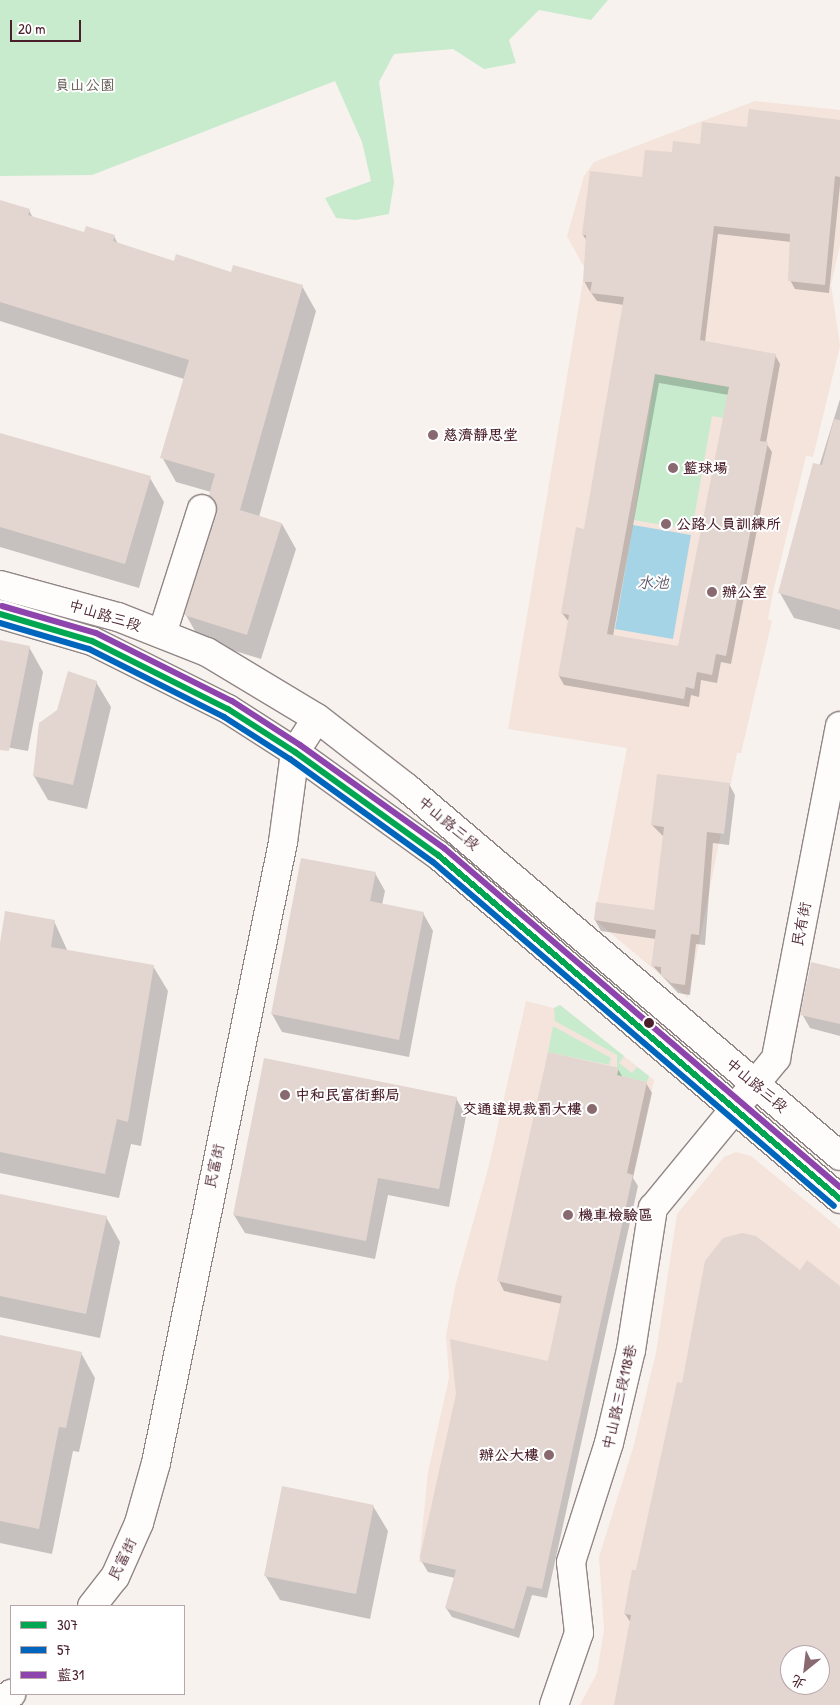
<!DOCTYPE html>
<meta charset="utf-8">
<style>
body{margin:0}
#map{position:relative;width:840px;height:1705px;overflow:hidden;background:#f8f2ee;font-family:"Patrick Hand","LXGW WenKai TC",sans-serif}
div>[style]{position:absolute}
.built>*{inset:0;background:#f4e4dc}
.green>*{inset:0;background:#c8ebce}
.water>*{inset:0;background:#a5d4e6}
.shadow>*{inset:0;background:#0003}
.building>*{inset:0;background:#e3d6d0}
.roads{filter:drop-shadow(1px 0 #918686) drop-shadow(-1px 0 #918686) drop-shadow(0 1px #918686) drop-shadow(0 -1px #918686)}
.minor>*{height:28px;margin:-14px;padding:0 14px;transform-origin:14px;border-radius:14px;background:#fefdfc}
.major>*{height:28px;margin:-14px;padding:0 14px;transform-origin:14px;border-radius:14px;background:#fefdfc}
.bus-1>*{height:6px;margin:-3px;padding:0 3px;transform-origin:3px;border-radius:3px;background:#00a651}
.bus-2>*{height:6px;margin:-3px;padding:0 3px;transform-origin:3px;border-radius:3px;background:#0065bd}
.bus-3>*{height:6px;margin:-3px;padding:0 3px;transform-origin:3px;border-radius:3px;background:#8e44ad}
.dots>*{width:14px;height:14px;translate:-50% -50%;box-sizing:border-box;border:2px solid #fff;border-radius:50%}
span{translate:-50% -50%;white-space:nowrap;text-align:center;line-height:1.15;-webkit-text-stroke:4px #fff;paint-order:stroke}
.park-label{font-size:15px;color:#645b54}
.poi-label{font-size:15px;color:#4a1f2b;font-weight:700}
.left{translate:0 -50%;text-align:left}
.right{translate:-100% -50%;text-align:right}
.street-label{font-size:15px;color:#4a1f2b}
.water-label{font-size:16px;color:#5e5a6b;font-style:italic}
.legend{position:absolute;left:10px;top:1605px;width:175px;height:90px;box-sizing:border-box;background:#fff;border:1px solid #b7a5aa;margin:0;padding:6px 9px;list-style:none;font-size:15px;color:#4a1f2b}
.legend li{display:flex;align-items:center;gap:10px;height:25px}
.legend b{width:25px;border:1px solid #b7a5aa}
.north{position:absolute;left:780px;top:1645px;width:50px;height:50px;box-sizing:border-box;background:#fff;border:1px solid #b7a5aa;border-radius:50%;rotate:209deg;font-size:14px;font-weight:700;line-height:20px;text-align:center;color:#4a1f2b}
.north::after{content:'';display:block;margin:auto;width:18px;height:22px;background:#87696f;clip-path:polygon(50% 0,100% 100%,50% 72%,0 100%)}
.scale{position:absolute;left:10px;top:20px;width:71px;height:22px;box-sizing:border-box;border:2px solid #4a1f2b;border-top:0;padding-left:6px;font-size:15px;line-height:18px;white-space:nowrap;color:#4a1f2b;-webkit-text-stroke:4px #fff;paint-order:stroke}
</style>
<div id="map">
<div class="built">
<i style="clip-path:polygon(755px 101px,840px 110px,840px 245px,831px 285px,840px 346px,813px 457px,806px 456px,773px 592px,768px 619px,772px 621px,741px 753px,737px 753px,688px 998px,594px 919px,627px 748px,508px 729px,585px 269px,567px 236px,584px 176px,594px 162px)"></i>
<i style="clip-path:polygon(526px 1001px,554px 1008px,560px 1005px,654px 1080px,542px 1589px,419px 1562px,428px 1472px,449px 1378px,446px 1335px,456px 1283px,488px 1169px)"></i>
<i style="clip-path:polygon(evenodd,736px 1152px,751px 1156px,840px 1229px,840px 1705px,580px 1705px,597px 1673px,604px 1630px,599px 1557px,633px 1448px,656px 1353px,677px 1214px,724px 1157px,736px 1152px,790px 1655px,820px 1655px,820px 1685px,790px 1685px,790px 1655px)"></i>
</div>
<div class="green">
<i style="clip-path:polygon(0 0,608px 0,591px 20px,539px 10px,509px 40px,516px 63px,484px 69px,453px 49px,394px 54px,379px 82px,394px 182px,389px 214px,356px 220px,336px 218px,325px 198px,371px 181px,362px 142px,335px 81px,92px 175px,0 176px)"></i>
<i style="clip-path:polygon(655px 374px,729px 387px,724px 418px,712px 416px,692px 530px,634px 520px)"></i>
<i style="clip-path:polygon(560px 1005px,624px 1056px,619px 1063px,632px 1073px,637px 1067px,649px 1076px,647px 1082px,617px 1075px,617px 1055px,555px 1021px,554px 1008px)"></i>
<i style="clip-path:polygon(553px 1026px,611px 1058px,609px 1065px,548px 1052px)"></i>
</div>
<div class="water">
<i style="clip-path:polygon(633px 525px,691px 535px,673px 639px,615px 629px)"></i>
</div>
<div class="shadow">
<i style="clip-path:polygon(evenodd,840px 121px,840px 185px,829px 293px,795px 289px,790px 280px,791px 242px,718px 234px,705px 342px,775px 355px,780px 364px,766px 443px,772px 452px,731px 664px,721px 662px,717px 683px,701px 680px,699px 697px,691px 695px,689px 707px,564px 685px,559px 676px,569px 622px,562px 613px,585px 530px,624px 305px,597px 301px,589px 290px,584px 281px,587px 241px,583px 235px,673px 154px,748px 129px,840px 121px,659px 383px,729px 395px,679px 648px,613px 636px,659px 383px)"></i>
<i style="clip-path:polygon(0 206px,29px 210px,33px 218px,85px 234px,114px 236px,118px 244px,174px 262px,302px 286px,316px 311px,259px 517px,282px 524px,296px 549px,261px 659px,200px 640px,186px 615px,218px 509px,211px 492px,176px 482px,162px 457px,184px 379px,0 321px)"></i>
<i style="clip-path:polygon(840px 399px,840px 630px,794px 618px,780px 593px)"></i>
<i style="clip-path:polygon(0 435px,150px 478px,164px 502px,139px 588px,0 547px)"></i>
<i style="clip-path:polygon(0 641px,29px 647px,43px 672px,28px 751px,0 746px)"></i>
<i style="clip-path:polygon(96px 682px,111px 707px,87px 809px,48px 800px,34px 776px)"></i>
<i style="clip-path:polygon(729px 784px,735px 795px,729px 845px,713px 843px,705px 945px,696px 944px,690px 995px,678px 993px,652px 965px,656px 939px,601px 931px,595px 920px,655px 911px,664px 837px,652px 825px)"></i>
<i style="clip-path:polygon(375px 873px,385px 891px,382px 905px,423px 913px,433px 931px,409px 1057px,282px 1032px,272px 1014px)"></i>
<i style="clip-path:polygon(54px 921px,68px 952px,153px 966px,168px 991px,141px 1146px,131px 1144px,119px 1198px,0 1173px,0 946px)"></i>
<i style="clip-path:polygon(840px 970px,840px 1036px,810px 1028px,802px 1014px)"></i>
<i style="clip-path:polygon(618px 1069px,623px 1078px,646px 1083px,652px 1093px,633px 1178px,638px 1186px,547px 1598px,532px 1595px,519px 1638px,452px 1617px,446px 1608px,455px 1578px,428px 1572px,422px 1562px,548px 1362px,562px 1304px,504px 1291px,499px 1281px)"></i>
<i style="clip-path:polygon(456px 1098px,466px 1116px,449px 1207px,388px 1195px,375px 1259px,245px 1233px,234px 1215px)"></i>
<i style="clip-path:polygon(0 1195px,106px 1217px,120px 1242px,100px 1338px,0 1317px)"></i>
<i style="clip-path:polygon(evenodd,800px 1272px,840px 1288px,840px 1705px,615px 1705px,631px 1623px,625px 1614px,683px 1385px,800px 1272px,790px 1655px,820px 1655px,820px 1685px,790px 1685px,790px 1655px)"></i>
<i style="clip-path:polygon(0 1336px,81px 1353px,95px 1378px,79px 1452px,73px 1451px,52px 1554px,0 1543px)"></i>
<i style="clip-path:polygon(373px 1506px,388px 1531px,370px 1619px,280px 1600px,265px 1575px)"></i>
</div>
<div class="building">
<i style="clip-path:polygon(evenodd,749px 109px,840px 120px,840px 177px,835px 176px,825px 285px,788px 281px,790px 234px,714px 226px,700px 340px,776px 354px,760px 441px,768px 442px,726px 656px,716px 654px,712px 675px,697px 672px,694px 689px,686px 687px,684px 699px,558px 676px,569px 615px,561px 613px,576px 527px,584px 529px,624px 297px,590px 293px,592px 282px,583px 282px,586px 235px,582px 235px,590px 171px,642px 177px,645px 150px,672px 152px,673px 141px,700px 144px,702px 122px,747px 127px,749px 109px,655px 374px,729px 387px,678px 646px,607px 634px,655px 374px)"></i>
<i style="clip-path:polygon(0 200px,30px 209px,28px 215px,84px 232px,86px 226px,115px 235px,113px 241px,174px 261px,176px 254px,231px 272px,233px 265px,303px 285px,240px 510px,282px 523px,247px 635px,184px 615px,217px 506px,209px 495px,215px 474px,160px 458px,189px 360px,0 302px)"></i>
<i style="clip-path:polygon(834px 419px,840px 420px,840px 610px,778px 593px,813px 463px,822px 465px)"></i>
<i style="clip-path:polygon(0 433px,151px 476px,125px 564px,0 527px)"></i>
<i style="clip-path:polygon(0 640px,30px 646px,9px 751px,0 750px)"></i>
<i style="clip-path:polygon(68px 671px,97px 681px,73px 785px,33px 776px,39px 723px,57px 710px)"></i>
<i style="clip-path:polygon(657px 774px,730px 783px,724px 834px,707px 832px,699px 935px,691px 934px,685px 985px,671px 983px,661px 975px,661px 967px,651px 966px,656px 930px,594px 920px,596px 902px,654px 910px,664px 827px,651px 825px)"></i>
<i style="clip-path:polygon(301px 858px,376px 872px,370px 901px,424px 912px,399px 1040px,271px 1014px)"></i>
<i style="clip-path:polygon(5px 911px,55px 920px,51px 947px,154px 965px,128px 1122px,117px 1119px,105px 1174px,0 1152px,0 943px)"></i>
<i style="clip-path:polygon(811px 962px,840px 969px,840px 1024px,800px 1015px)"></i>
<i style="clip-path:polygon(548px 1052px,619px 1068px,617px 1075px,647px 1082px,627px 1173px,633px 1175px,542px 1589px,527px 1586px,514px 1629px,445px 1608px,456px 1570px,421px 1562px,420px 1557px,456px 1394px,450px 1339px,548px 1361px,562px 1296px,497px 1281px)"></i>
<i style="clip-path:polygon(264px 1058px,457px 1097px,439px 1189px,378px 1178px,366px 1241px,233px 1215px)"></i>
<i style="clip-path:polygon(0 1194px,107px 1216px,86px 1314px,0 1296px)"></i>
<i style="clip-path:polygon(evenodd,742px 1233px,756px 1236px,800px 1270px,807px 1260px,840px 1286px,840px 1705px,614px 1705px,631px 1615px,624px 1614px,632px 1570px,636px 1570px,677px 1382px,682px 1383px,705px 1261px,723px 1238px,742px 1233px,790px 1655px,820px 1655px,820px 1685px,790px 1685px,790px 1655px)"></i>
<i style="clip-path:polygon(0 1335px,82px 1352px,66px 1428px,59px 1427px,39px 1529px,0 1521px)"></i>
<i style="clip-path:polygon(282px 1486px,374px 1505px,356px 1594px,264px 1576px)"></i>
</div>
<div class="roads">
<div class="minor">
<i style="left:162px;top:634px;width:131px;rotate:-72.3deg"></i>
<i style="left:92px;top:1606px;width:37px;rotate:-52deg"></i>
<i style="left:115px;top:1577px;width:59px;rotate:-66deg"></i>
<i style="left:139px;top:1523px;width:62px;rotate:-74.2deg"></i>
<i style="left:156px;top:1463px;width:634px;rotate:-78.44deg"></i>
<i style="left:283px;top:842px;width:91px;rotate:-82.4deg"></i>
<i style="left:295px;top:752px;width:40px;rotate:-57.1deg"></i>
<i style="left:0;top:1702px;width:14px;rotate:-36deg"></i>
<i style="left:554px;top:1705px;width:76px;rotate:-70.9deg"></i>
<i style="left:579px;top:1633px;width:71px;rotate:-96.4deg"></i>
<i style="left:571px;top:1562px;width:125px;rotate:-72.3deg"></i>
<i style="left:609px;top:1443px;width:96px;rotate:-76.7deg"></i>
<i style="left:631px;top:1350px;width:144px;rotate:-81.2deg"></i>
<i style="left:653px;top:1208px;width:194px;rotate:-50.6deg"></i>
<i style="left:776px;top:1058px;width:338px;rotate:-79.1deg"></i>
</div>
<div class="major">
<i style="left:0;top:585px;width:122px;rotate:15.2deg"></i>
<i style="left:118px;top:617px;width:96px;rotate:21.5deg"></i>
<i style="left:207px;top:652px;width:128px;rotate:31deg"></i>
<i style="left:317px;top:718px;width:114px;rotate:37.9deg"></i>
<i style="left:407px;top:788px;width:568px;rotate:40.36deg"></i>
<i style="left:0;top:614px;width:96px;rotate:16.4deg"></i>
<i style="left:92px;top:641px;width:152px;rotate:26.6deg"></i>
<i style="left:228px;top:709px;width:80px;rotate:32.7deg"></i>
<i style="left:295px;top:752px;width:176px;rotate:35.8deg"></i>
<i style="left:438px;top:855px;width:529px;rotate:40.55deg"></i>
</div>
</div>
<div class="bus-1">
<i style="left:0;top:614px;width:96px;rotate:16.4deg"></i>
<i style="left:92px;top:641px;width:152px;rotate:26.6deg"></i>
<i style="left:228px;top:709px;width:80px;rotate:32.7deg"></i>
<i style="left:295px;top:752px;width:176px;rotate:35.8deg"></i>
<i style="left:438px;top:855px;width:529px;rotate:40.55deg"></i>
</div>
<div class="bus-2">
<i style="left:0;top:623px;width:93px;rotate:16.3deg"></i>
<i style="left:89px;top:649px;width:151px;rotate:26.7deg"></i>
<i style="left:224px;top:717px;width:78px;rotate:32.5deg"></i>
<i style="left:290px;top:759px;width:176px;rotate:35.8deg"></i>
<i style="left:433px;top:862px;width:528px;rotate:40.62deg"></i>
</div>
<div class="bus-3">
<i style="left:2px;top:606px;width:98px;rotate:16deg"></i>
<i style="left:96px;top:633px;width:152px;rotate:26.6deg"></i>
<i style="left:232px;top:701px;width:81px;rotate:32.9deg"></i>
<i style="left:300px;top:745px;width:177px;rotate:35.6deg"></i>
<i style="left:444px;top:848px;width:521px;rotate:40.57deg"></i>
</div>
<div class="dots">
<i style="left:433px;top:435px;background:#87696f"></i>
<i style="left:673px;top:468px;background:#87696f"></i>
<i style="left:666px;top:524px;background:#87696f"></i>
<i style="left:712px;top:592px;background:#87696f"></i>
<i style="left:649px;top:1023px;background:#4a1f2b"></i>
<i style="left:285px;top:1095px;background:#87696f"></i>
<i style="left:592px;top:1109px;background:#87696f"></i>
<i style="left:568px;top:1215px;background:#87696f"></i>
<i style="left:549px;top:1455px;background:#87696f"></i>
</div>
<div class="park-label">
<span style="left:85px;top:85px">員山公園</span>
</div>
<div class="poi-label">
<span class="left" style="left:443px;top:435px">慈濟靜思堂</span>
<span class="left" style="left:683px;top:468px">籃球場</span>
<span class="left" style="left:676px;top:524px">公路人員訓練所</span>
<span class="left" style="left:722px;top:592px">辦公室</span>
<span class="left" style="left:295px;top:1095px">中和民富街郵局</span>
<span class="right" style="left:582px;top:1109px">交通違規裁罰大樓</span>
<span class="left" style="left:578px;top:1215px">機車檢驗區</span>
<span class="right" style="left:539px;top:1455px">辦公大樓</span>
</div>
<div class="street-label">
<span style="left:105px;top:615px;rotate:17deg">中山路三段</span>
<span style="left:449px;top:823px;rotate:40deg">中山路三段</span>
<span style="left:801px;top:924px;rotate:-79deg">民有街</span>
<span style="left:757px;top:1085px;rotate:40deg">中山路三段</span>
<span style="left:214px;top:1166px;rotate:-78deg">民富街</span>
<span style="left:619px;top:1397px;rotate:-77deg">中山路三段118巷</span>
<span style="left:122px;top:1559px;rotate:-64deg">民富街</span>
</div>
<div class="water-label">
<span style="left:653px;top:582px">水池</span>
</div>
<ul class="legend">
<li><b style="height:6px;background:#00a651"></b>307</li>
<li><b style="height:6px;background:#0065bd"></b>57</li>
<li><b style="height:6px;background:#8e44ad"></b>藍31</li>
</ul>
<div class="north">北</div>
<div class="scale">20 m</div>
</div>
